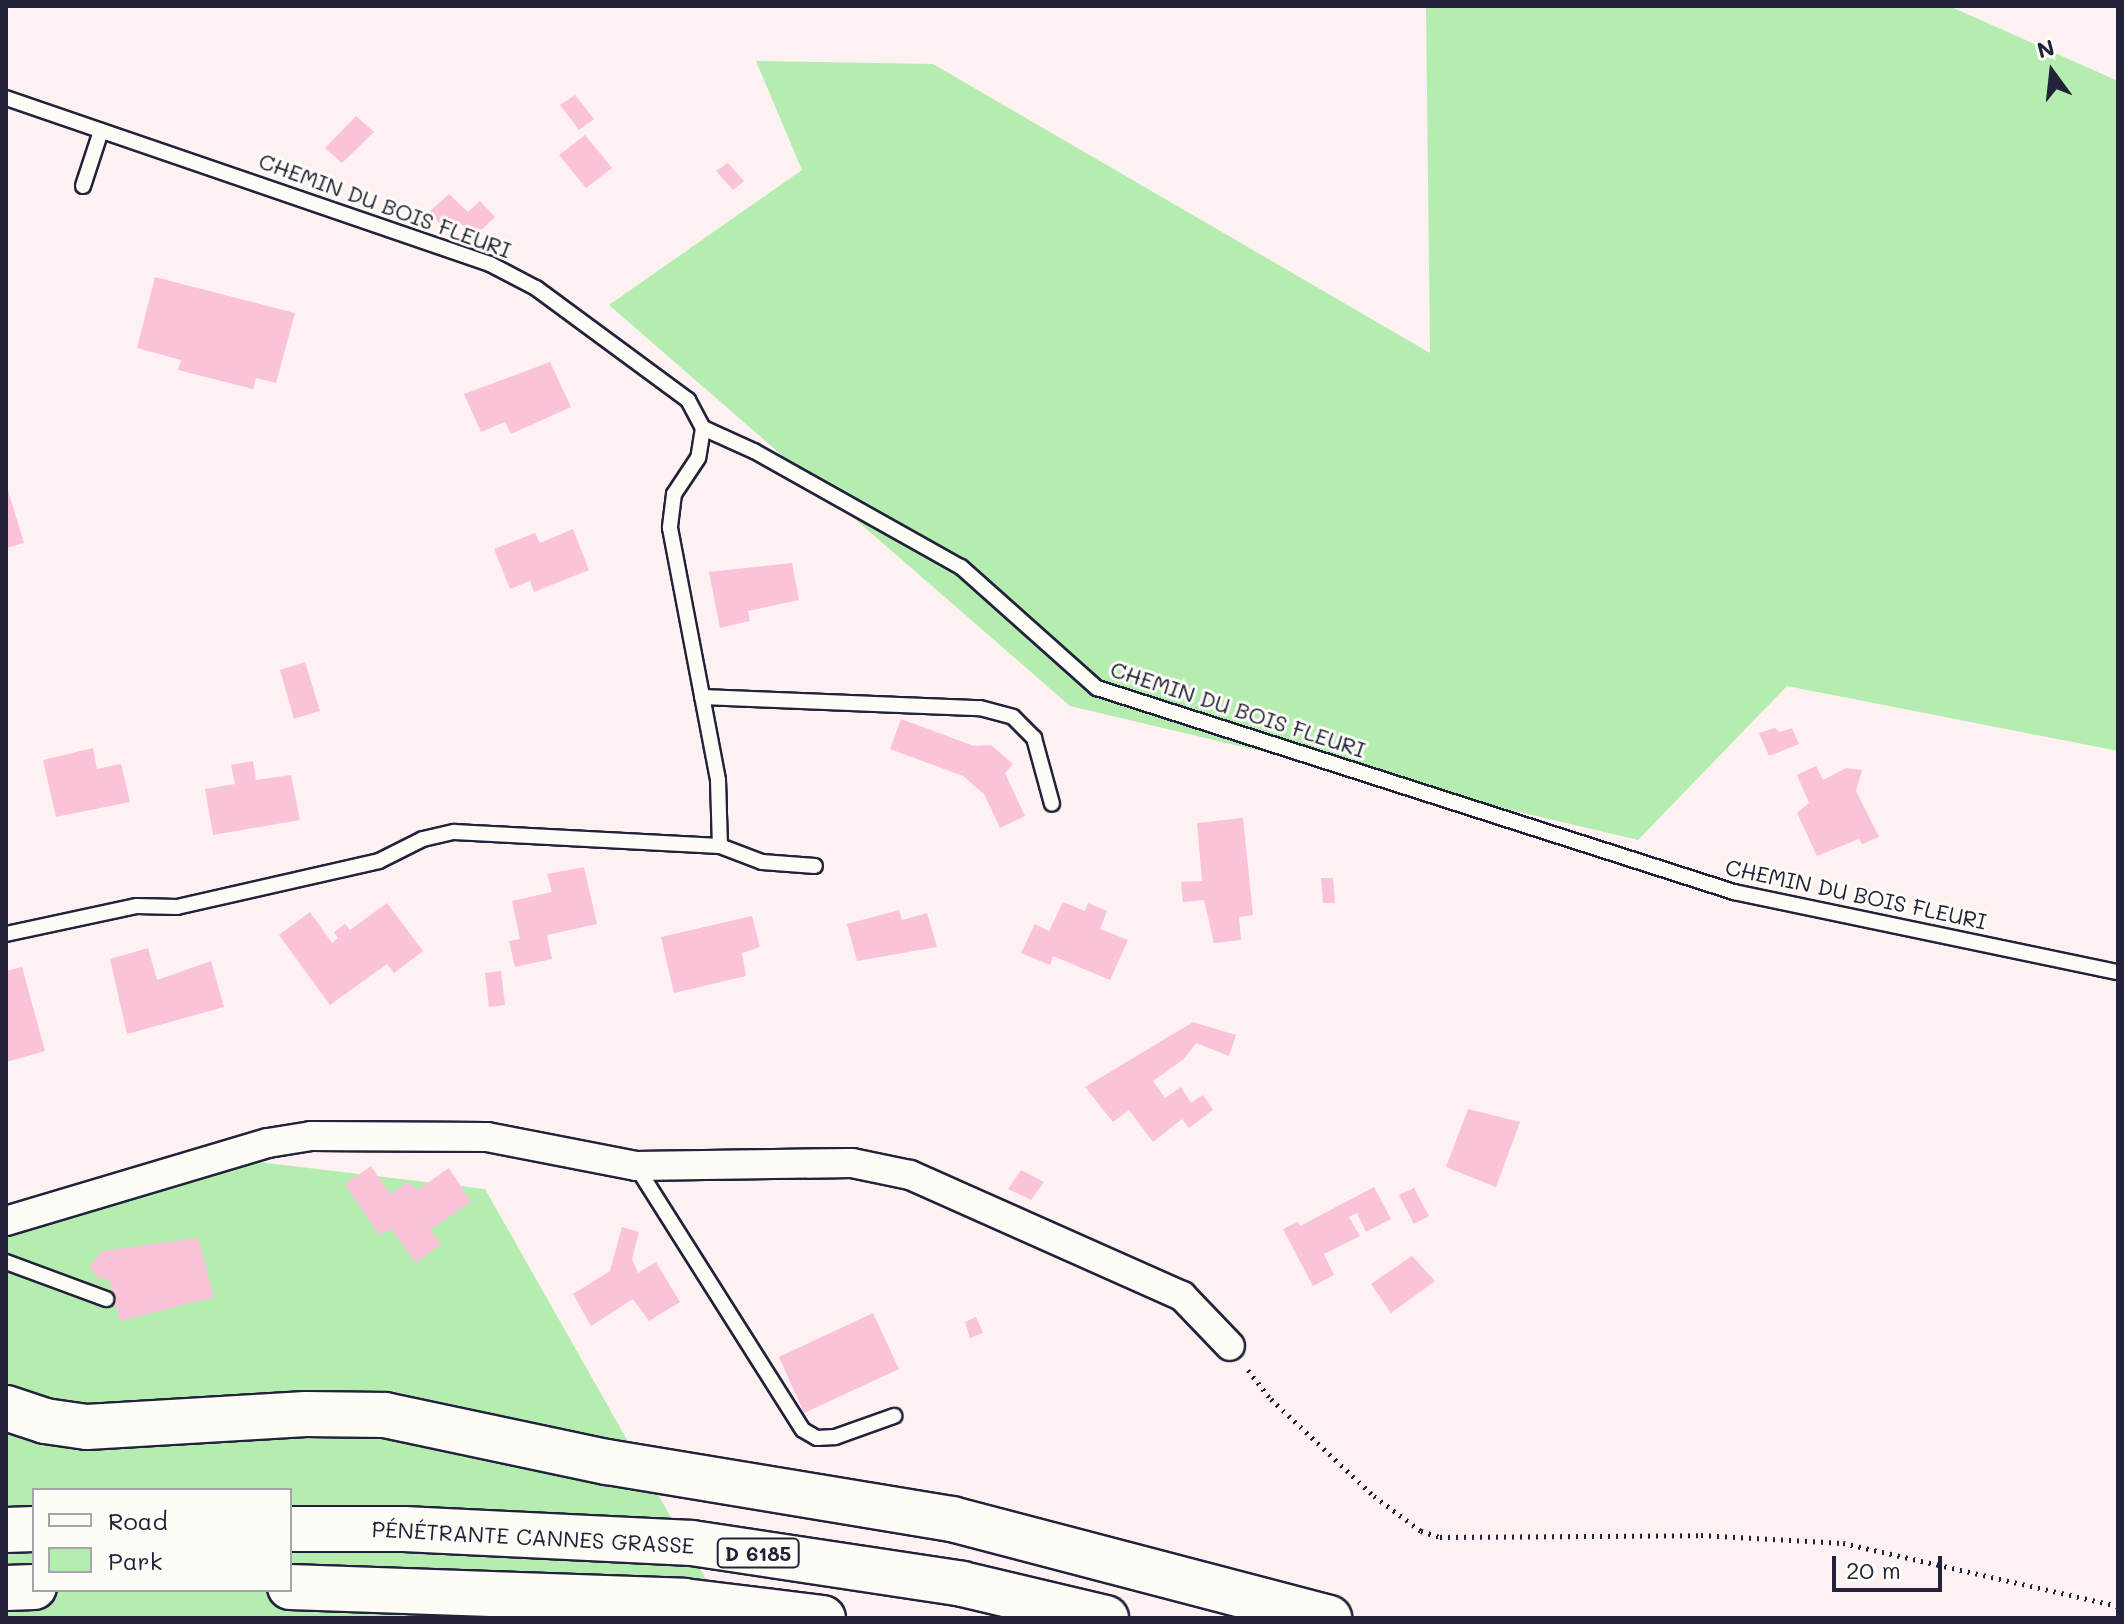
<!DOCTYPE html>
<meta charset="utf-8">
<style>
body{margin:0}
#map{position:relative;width:2124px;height:1624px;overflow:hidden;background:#fdf1f1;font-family:Mali,sans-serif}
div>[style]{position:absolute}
.green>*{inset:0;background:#b5edb1}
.building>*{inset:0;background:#fbc3da}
.path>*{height:5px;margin-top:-2.5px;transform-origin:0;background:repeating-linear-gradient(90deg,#22223b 0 2px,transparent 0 8px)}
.roads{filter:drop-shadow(2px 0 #22223b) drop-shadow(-2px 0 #22223b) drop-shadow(0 2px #22223b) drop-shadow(0 -2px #22223b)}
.lane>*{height:14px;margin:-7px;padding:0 7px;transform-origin:7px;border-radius:7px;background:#fdfcf7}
.street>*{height:28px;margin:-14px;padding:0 14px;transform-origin:14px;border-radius:14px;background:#fdfcf7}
.highway>*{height:44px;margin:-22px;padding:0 22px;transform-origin:22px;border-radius:22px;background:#fdfcf7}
span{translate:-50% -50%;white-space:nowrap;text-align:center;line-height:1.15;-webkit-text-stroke:6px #fdfcf7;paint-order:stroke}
.shield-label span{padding:2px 6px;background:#fdfcf7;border:2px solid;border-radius:6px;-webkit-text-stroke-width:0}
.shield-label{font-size:20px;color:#22223b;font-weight:700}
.street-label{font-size:22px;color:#22223b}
.frame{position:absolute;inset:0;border:8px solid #22223b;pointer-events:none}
.legend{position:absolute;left:32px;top:1488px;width:260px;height:104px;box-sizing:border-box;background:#fdfcf7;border:2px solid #a5a5ac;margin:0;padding:10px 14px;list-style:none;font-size:24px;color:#22223b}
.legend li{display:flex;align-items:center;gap:16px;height:40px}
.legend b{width:40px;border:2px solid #a5a5ac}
.north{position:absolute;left:2012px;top:32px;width:80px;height:80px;-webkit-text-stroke:6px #fdfcf7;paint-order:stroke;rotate:345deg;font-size:22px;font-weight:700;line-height:32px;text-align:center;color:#22223b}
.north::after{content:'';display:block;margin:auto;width:28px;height:36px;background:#22223b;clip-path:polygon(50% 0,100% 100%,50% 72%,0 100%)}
.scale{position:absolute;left:1832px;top:1556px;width:110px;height:36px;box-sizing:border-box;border:4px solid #22223b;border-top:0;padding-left:10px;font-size:24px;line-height:28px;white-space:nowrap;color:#22223b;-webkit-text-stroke:6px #fdfcf7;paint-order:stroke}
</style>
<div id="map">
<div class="green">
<i style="clip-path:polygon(1426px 6px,1949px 6px,2118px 81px,2118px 751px,1787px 686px,1638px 840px,1070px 706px,609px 305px,802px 170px,756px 61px,933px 64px,1430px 353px)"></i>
<i style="clip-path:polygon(evenodd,258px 1162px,485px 1189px,728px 1618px,6px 1618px,6px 1233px,258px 1162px,34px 1490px,290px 1490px,290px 1590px,34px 1590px,34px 1490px)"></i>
</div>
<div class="building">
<i style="clip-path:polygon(575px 95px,594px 119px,579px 130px,560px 105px)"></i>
<i style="clip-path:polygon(356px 116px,374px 132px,342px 163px,325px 148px)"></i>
<i style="clip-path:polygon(585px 135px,612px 168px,586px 188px,559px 155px)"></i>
<i style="clip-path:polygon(728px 163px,744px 181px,733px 190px,716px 171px)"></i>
<i style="clip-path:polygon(449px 194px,468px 212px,480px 201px,495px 217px,475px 236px,459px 222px,448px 232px,429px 212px)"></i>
<i style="clip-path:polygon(155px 277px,295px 313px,276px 383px,256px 378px,253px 389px,178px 370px,181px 360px,137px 348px)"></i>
<i style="clip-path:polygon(550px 362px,571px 407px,511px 434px,505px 422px,481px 432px,464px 394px)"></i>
<i style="clip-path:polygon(6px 484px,24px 543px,6px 548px)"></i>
<i style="clip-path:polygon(573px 529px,589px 570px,534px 592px,530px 581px,510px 589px,494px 549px,535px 533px,540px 543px)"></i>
<i style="clip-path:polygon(792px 563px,799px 600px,748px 611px,750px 621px,720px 628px,709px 572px)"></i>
<i style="clip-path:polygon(305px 662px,320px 711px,294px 719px,280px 670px)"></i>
<i style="clip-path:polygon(901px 719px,974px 746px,991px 745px,1013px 764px,1005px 773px,1025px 816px,1000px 828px,984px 794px,963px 776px,890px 749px)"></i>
<i style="clip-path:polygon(1775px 728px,1780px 732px,1792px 728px,1799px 744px,1769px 756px,1759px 733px)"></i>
<i style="clip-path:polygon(93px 748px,97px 769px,121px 764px,130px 802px,56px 817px,43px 760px)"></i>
<i style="clip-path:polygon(253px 761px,256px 780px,291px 775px,300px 820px,213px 835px,205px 789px,235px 784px,231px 765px)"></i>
<i style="clip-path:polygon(1816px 766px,1823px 780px,1846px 768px,1862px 770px,1856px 791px,1879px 837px,1862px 844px,1859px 839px,1817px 856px,1797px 813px,1809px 803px,1797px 775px)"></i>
<i style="clip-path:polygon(1243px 818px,1253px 915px,1239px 917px,1241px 940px,1214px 943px,1204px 900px,1183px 902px,1181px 882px,1202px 881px,1197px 823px)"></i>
<i style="clip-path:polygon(584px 867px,597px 924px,547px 935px,552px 959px,515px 967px,509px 941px,520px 939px,512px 901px,552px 892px,547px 874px)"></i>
<i style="clip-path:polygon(1321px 878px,1333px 878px,1335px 903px,1323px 903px)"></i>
<i style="clip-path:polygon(1063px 902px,1085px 911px,1088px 903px,1107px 911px,1100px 929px,1128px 940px,1110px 980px,1053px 956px,1050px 965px,1021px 953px,1035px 924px,1049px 931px)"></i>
<i style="clip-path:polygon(387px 903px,423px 951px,394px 973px,387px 964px,330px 1005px,279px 935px,310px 912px,332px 943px,338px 938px,334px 932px,345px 924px,350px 930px)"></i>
<i style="clip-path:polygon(899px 910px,902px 920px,927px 913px,937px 947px,857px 961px,847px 924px)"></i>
<i style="clip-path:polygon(752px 916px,760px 947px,742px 953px,746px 976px,674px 993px,661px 937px)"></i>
<i style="clip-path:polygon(148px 948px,157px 980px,211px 961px,224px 1007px,127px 1034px,110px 959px)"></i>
<i style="clip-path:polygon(22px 967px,45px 1051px,6px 1062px,6px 971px)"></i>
<i style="clip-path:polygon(501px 971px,505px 1005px,489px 1007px,485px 973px)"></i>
<i style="clip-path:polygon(1193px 1022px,1236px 1035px,1229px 1056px,1196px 1043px,1184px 1059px,1153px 1081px,1165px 1098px,1181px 1087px,1191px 1103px,1203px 1095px,1213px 1110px,1189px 1128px,1182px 1119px,1153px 1142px,1129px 1110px,1113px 1122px,1085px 1087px)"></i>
<i style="clip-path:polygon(1468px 1109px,1520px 1122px,1496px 1187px,1446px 1167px)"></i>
<i style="clip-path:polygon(371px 1166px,390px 1194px,409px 1182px,417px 1190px,449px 1168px,471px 1202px,430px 1230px,441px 1244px,416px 1263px,391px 1229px,379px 1235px,345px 1184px)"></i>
<i style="clip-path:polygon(1021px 1170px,1044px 1182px,1031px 1200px,1008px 1189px)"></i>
<i style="clip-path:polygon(1374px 1187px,1391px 1219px,1366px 1232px,1357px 1213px,1349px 1217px,1360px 1236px,1324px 1254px,1334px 1275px,1313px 1286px,1283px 1229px,1298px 1222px,1300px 1226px)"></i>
<i style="clip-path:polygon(1414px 1188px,1429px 1216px,1414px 1224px,1399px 1195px)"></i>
<i style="clip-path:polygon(622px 1227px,639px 1232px,632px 1259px,638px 1273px,656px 1262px,680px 1302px,649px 1321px,633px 1299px,591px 1326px,573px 1294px,610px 1271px)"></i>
<i style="clip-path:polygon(198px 1238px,214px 1297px,120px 1321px,109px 1280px,97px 1277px,90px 1266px,102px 1251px)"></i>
<i style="clip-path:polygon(1412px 1256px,1435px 1281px,1391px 1313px,1371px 1284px)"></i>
<i style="clip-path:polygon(873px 1313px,899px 1369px,804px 1413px,779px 1357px)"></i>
<i style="clip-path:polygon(976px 1317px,983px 1333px,970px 1338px,965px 1322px)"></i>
</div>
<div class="path">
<i style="left:1248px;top:1370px;width:37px;rotate:52deg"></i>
<i style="left:1271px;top:1399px;width:141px;rotate:43.3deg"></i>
<i style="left:1374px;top:1496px;width:59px;rotate:36.7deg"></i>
<i style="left:1421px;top:1531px;width:20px;rotate:18deg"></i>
<i style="left:1440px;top:1537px;width:261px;rotate:-0.4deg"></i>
<i style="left:1701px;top:1535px;width:142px;rotate:3.2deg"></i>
<i style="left:1843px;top:1543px;width:282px;rotate:12.9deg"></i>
</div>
<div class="roads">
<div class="lane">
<i style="left:6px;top:98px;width:512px;rotate:18.93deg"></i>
<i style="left:490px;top:264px;width:52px;rotate:27.6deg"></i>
<i style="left:536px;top:288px;width:189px;rotate:36.4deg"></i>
<i style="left:688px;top:400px;width:32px;rotate:62deg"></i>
<i style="left:703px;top:428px;width:56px;rotate:24.3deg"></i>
<i style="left:754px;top:451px;width:237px;rotate:29.3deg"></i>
<i style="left:961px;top:567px;width:182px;rotate:41.7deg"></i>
<i style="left:1097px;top:688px;width:669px;rotate:17.76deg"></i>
<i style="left:1734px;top:892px;width:392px;rotate:11.8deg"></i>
<i style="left:83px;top:186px;width:58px;rotate:-71.9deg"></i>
<i style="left:703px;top:428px;width:30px;rotate:99deg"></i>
<i style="left:698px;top:458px;width:43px;rotate:123.7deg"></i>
<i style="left:674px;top:494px;width:34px;rotate:97deg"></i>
<i style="left:670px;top:528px;width:257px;rotate:79.2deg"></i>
<i style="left:718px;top:780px;width:66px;rotate:88.3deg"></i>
<i style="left:702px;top:697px;width:278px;rotate:2.3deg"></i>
<i style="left:980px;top:708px;width:34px;rotate:15deg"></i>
<i style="left:1013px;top:717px;width:30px;rotate:45deg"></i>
<i style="left:1034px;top:738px;width:68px;rotate:74.7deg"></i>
<i style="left:6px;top:934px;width:134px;rotate:-12.1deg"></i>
<i style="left:137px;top:906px;width:40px;rotate:1.4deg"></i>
<i style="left:177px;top:907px;width:207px;rotate:-12.8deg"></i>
<i style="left:379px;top:861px;width:49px;rotate:-26.6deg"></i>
<i style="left:423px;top:839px;width:32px;rotate:-13deg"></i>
<i style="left:454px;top:832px;width:266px;rotate:3deg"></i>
<i style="left:720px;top:846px;width:45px;rotate:20.9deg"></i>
<i style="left:762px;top:862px;width:53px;rotate:4.3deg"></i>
<i style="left:636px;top:1166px;width:312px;rotate:57.7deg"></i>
<i style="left:803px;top:1430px;width:16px;rotate:30deg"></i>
<i style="left:817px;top:1438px;width:18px;rotate:-3deg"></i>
<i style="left:835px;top:1437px;width:63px;rotate:-19.6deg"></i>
<i style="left:6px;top:1262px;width:107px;rotate:20.3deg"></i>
</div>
<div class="street">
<i style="left:6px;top:1221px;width:273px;rotate:-16.6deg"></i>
<i style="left:268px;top:1143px;width:44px;rotate:-9.2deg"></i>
<i style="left:311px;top:1136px;width:176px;rotate:0.3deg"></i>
<i style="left:487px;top:1137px;width:152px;rotate:11deg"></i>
<i style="left:636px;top:1166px;width:216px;rotate:-0.8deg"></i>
<i style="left:852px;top:1163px;width:59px;rotate:11.7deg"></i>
<i style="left:910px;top:1175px;width:298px;rotate:24deg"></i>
<i style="left:1182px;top:1296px;width:69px;rotate:46.2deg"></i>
</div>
<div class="highway">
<i style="left:6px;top:1408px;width:41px;rotate:18.4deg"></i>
<i style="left:45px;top:1421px;width:42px;rotate:8.1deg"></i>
<i style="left:87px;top:1427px;width:219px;rotate:-3.4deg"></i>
<i style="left:306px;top:1414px;width:79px;rotate:0.7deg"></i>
<i style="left:385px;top:1415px;width:227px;rotate:12deg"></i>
<i style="left:607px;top:1462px;width:350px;rotate:9.4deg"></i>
<i style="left:952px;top:1519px;width:390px;rotate:14.7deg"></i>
<i style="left:290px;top:1529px;width:114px"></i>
<i style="left:404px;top:1529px;width:288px;rotate:2.8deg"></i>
<i style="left:692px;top:1543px;width:273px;rotate:8.6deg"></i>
<i style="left:962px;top:1584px;width:148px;rotate:13.3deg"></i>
<i style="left:6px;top:1530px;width:28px;rotate:-2deg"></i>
<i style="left:290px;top:1587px;width:394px;rotate:2deg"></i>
<i style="left:684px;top:1601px;width:140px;rotate:7deg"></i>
<i style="left:6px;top:1588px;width:28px;rotate:-2deg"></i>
</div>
</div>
<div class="shield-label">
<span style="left:758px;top:1553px">D 6185</span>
</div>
<div class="street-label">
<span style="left:385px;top:205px;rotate:20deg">CHEMIN DU BOIS FLEURI</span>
<span style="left:1238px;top:709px;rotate:18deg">CHEMIN DU BOIS FLEURI</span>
<span style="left:1856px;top:894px;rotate:12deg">CHEMIN DU BOIS FLEURI</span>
<span style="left:533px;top:1537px;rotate:3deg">PÉNÉTRANTE CANNES GRASSE</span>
</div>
<div class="frame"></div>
<ul class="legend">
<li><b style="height:10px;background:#fdfcf7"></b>Road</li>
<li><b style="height:22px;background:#b5edb1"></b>Park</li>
</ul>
<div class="north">N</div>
<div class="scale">20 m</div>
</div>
